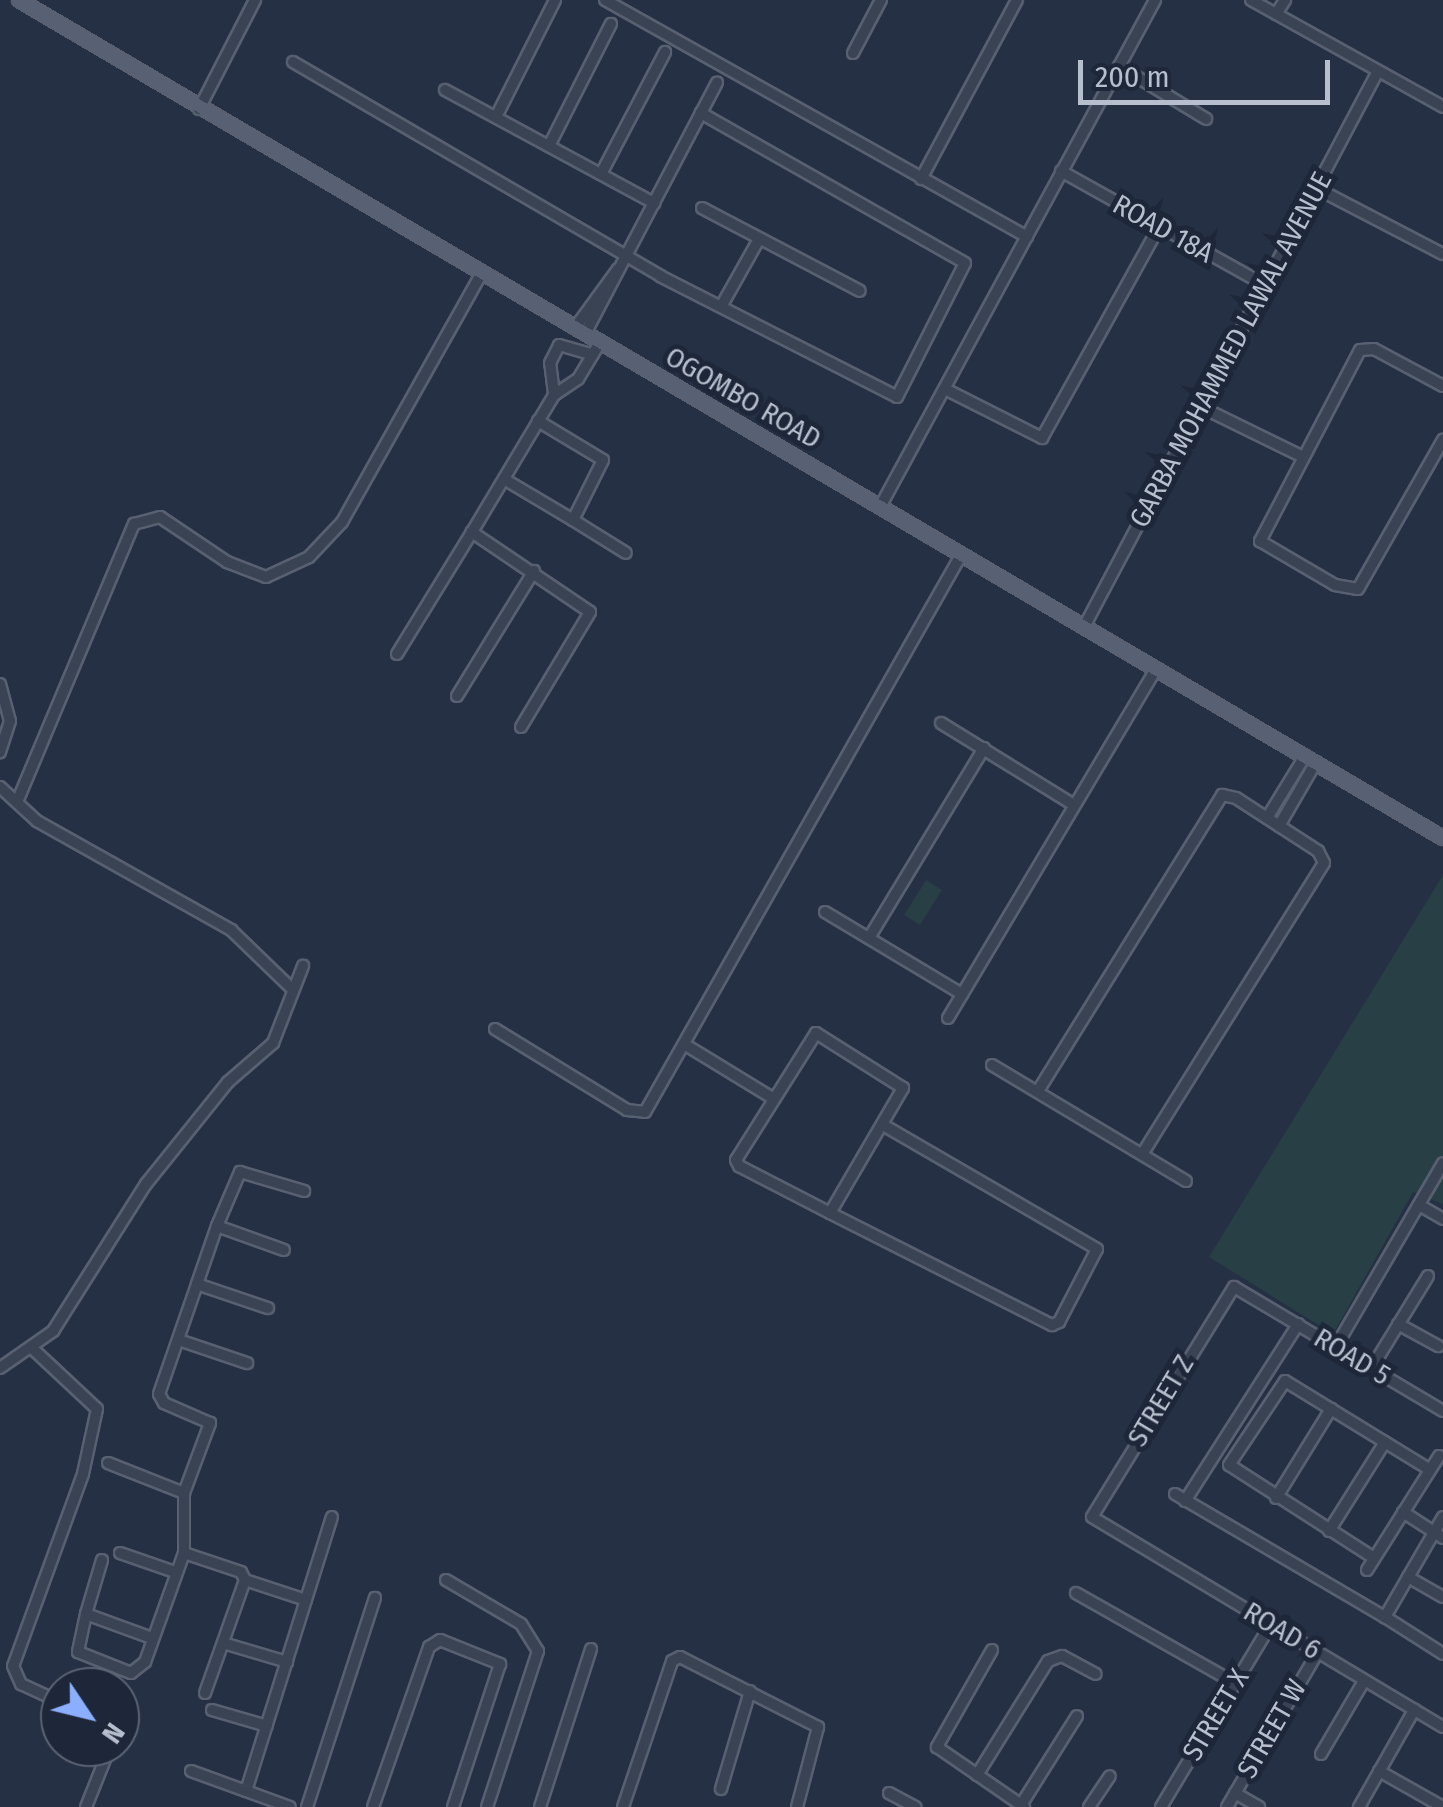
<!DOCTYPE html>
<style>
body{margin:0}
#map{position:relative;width:1443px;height:1807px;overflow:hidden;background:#253044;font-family:"Fira Sans Condensed",sans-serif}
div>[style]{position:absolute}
.green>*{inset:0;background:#273f45}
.roads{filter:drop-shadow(2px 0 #586071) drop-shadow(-2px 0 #586071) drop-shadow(0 2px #586071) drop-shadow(0 -2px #586071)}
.minor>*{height:10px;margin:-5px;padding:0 5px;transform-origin:5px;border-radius:5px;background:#3a4353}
.major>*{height:12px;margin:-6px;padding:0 6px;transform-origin:6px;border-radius:6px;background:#586173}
span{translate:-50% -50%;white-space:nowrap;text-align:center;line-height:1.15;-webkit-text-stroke:10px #1e2739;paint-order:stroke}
.street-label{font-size:28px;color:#b7becd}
.north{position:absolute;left:40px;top:1667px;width:100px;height:100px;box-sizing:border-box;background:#1e2739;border:2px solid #5b6374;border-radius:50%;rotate:125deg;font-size:28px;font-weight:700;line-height:40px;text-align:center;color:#b7becd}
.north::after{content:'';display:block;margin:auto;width:35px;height:45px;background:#8baffe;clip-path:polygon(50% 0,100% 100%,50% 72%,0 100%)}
.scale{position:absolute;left:1078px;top:60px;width:252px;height:45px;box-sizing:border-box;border:5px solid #b7becd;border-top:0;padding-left:12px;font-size:30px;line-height:35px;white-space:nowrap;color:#b7becd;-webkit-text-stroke:8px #1e2739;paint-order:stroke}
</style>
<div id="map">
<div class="green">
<i style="clip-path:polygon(1443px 875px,1443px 1204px,1413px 1192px,1333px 1334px,1209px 1257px)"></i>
<i style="clip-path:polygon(926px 880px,942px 890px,920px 925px,904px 915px)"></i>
</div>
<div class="roads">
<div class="minor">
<i style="left:605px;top:0;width:484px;rotate:29.3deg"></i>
<i style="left:1251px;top:0;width:220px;rotate:29.1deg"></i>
<i style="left:1276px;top:14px;width:17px;rotate:-57deg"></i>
<i style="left:853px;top:53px;width:60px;rotate:-62.2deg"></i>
<i style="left:293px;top:62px;width:425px;rotate:30.2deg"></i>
<i style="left:660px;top:276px;width:266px;rotate:27deg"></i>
<i style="left:897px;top:397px;width:150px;rotate:-63.1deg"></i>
<i style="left:965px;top:263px;width:304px;rotate:-150.4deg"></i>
<i style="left:1119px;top:66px;width:102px;rotate:31.3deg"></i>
<i style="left:445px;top:90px;width:238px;rotate:28.4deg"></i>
<i style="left:199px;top:109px;width:123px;rotate:-62.8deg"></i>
<i style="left:496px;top:117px;width:131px;rotate:-63.2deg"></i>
<i style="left:549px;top:146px;width:137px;rotate:-63.1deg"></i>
<i style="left:1061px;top:171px;width:234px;rotate:29.2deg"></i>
<i style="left:601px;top:174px;width:138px;rotate:-62.3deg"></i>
<i style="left:921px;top:179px;width:203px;rotate:-61.8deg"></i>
<i style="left:1316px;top:188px;width:143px;rotate:27.5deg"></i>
<i style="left:702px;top:208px;width:178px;rotate:27.7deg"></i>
<i style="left:722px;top:305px;width:76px;rotate:-60.7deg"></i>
<i style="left:575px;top:328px;width:73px;rotate:-53.9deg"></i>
<i style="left:585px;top:334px;width:284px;rotate:-62.3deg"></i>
<i style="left:1443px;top:386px;width:78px;rotate:-151.8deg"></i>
<i style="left:1374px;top:349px;width:14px;rotate:176deg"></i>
<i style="left:1360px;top:350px;width:216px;rotate:117.6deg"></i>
<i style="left:1260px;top:541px;width:87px;rotate:30.4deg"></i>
<i style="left:1335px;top:585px;width:23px;rotate:10deg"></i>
<i style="left:1358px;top:589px;width:172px;rotate:-60.3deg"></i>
<i style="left:945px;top:389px;width:109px;rotate:26.8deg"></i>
<i style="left:1042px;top:438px;width:239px;rotate:-61deg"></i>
<i style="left:554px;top:394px;width:31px;rotate:-97deg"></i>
<i style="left:550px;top:363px;width:20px;rotate:-63deg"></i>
<i style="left:559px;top:345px;width:35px;rotate:16deg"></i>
<i style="left:1201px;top:407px;width:111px;rotate:26.1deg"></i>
<i style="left:504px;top:479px;width:80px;rotate:30.7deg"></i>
<i style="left:573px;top:520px;width:67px;rotate:-63.4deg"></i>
<i style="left:603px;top:460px;width:76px;rotate:-149deg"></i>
<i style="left:880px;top:507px;width:577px;rotate:-61.52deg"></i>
<i style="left:573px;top:520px;width:62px;rotate:31.9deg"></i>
<i style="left:1084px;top:627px;width:627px;rotate:-62.13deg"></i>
<i style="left:397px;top:654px;width:143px;rotate:-58.4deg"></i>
<i style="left:0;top:684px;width:38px;rotate:75deg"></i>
<i style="left:10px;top:721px;width:33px;rotate:108deg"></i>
<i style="left:457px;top:696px;width:147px;rotate:-58.4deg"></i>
<i style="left:941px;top:723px;width:156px;rotate:31.7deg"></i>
<i style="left:521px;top:727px;width:134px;rotate:-59deg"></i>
<i style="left:590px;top:612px;width:143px;rotate:-145.9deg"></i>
<i style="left:472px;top:532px;width:160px;rotate:-59.1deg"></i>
<i style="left:554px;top:395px;width:29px;rotate:-34deg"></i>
<i style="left:578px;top:379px;width:41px;rotate:-59deg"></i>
<i style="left:0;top:787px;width:50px;rotate:42.6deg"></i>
<i style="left:37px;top:821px;width:223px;rotate:29.3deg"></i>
<i style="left:231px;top:930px;width:85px;rotate:44deg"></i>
<i style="left:17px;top:802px;width:302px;rotate:-67.2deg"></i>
<i style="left:134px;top:524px;width:27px;rotate:-15deg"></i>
<i style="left:160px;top:517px;width:81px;rotate:33.9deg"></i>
<i style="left:227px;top:562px;width:42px;rotate:21deg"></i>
<i style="left:266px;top:577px;width:47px;rotate:-24.9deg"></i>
<i style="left:309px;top:557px;width:48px;rotate:-46.7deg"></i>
<i style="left:342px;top:522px;width:284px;rotate:-60.7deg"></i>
<i style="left:1267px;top:818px;width:73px;rotate:-58.5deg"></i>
<i style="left:1279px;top:826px;width:74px;rotate:-60deg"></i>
<i style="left:825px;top:912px;width:160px;rotate:30.9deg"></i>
<i style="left:869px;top:938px;width:222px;rotate:-58.8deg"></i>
<i style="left:948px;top:1018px;width:406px;rotate:-59.2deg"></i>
<i style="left:495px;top:1029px;width:155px;rotate:31.5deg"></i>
<i style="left:627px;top:1110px;width:18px;rotate:6deg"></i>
<i style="left:645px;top:1112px;width:640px;rotate:-60.43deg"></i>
<i style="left:684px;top:1044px;width:105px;rotate:31.4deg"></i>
<i style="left:992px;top:1065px;width:226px;rotate:30.9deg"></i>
<i style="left:1038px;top:1091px;width:349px;rotate:-58.1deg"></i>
<i style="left:1222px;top:795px;width:14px;rotate:12deg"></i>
<i style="left:1236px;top:798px;width:98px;rotate:32.9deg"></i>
<i style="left:1318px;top:851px;width:13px;rotate:63deg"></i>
<i style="left:1324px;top:863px;width:342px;rotate:122deg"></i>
<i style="left:1419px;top:1205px;width:28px;rotate:30deg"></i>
<i style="left:830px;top:1213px;width:145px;rotate:-59.7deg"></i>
<i style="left:903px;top:1088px;width:103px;rotate:-147.7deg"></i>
<i style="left:816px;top:1033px;width:150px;rotate:122.2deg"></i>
<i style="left:736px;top:1160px;width:7px;rotate:63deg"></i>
<i style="left:739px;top:1166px;width:102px;rotate:27.3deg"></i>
<i style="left:830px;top:1213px;width:249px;rotate:26.8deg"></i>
<i style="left:1052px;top:1325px;width:8px;rotate:-23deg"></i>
<i style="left:1059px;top:1322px;width:82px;rotate:-62.5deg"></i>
<i style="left:1097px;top:1249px;width:247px;rotate:-149.9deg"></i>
<i style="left:217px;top:1226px;width:59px;rotate:-66.9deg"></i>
<i style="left:240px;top:1172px;width:67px;rotate:16.5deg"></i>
<i style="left:197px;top:1284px;width:61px;rotate:-71deg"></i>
<i style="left:217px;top:1226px;width:71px;rotate:19.7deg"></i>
<i style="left:1398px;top:1324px;width:46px;rotate:28.8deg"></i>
<i style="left:179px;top:1340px;width:72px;rotate:18.7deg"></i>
<i style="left:1335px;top:1348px;width:214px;rotate:-59.7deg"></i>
<i style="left:34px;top:1350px;width:86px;rotate:43.1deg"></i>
<i style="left:97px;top:1409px;width:66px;rotate:102.2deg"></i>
<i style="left:83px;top:1474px;width:204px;rotate:110deg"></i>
<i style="left:13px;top:1666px;width:20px;rotate:66deg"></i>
<i style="left:21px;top:1684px;width:43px;rotate:24.8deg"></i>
<i style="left:0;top:1368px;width:65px;rotate:-34.9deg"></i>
<i style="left:53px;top:1331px;width:174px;rotate:-57.7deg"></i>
<i style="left:146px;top:1184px;width:131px;rotate:-51.2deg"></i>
<i style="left:228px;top:1082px;width:60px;rotate:-40.9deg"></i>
<i style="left:273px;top:1043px;width:83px;rotate:-68.7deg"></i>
<i style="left:1371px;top:1369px;width:109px;rotate:-58.5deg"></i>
<i style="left:1443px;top:1411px;width:243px;rotate:-149.3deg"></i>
<i style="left:1234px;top:1287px;width:270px;rotate:121.7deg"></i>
<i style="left:1092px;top:1517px;width:409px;rotate:30.9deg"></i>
<i style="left:108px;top:1463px;width:82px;rotate:21.5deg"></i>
<i style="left:1175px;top:1494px;width:245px;rotate:30.4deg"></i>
<i style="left:1276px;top:1498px;width:105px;rotate:-58.3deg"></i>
<i style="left:1185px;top:1501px;width:210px;rotate:-57.4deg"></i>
<i style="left:1403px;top:1512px;width:48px;rotate:33deg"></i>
<i style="left:1443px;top:1517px;width:116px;rotate:120.1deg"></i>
<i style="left:1385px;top:1617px;width:69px;rotate:32.5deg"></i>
<i style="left:1329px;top:1531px;width:105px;rotate:-57.8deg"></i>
<i style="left:120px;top:1553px;width:58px;rotate:19.1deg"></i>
<i style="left:184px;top:1553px;width:60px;rotate:-90deg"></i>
<i style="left:184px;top:1493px;width:75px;rotate:-69.6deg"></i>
<i style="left:210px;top:1423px;width:50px;rotate:-156.5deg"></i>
<i style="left:164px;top:1403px;width:10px;rotate:-119deg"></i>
<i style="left:159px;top:1394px;width:116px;rotate:-70.9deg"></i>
<i style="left:197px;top:1284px;width:75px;rotate:18.7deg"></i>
<i style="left:1374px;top:1558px;width:172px;rotate:-147.3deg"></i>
<i style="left:1229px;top:1465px;width:101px;rotate:-56.3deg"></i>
<i style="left:1285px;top:1381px;width:170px;rotate:31.5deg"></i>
<i style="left:102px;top:1560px;width:56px;rotate:106.5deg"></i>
<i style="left:86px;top:1614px;width:70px;rotate:20deg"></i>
<i style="left:1367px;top:1570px;width:135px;rotate:-57.7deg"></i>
<i style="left:1408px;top:1577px;width:40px;rotate:29.7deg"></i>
<i style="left:446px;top:1580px;width:87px;rotate:30.4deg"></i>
<i style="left:521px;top:1624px;width:32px;rotate:58deg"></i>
<i style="left:538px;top:1651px;width:164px;rotate:108.1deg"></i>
<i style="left:1076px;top:1593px;width:183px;rotate:29.5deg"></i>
<i style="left:86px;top:1614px;width:39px;rotate:102deg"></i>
<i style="left:78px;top:1652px;width:57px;rotate:21.6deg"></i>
<i style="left:131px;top:1673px;width:18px;rotate:-38deg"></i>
<i style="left:145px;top:1662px;width:116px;rotate:-70.3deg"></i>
<i style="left:184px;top:1553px;width:60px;rotate:18.4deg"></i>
<i style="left:241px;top:1572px;width:9px;rotate:63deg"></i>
<i style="left:223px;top:1643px;width:67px;rotate:16.5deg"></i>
<i style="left:992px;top:1650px;width:112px;rotate:119.6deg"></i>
<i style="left:937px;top:1747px;width:106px;rotate:34.6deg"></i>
<i style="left:205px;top:1693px;width:120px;rotate:-70.5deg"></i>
<i style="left:245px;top:1580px;width:64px;rotate:18.2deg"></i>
<i style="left:212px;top:1710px;width:57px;rotate:16.2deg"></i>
<i style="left:1321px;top:1754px;width:85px;rotate:-59.5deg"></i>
<i style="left:191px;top:1771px;width:105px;rotate:20deg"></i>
<i style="left:1379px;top:1771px;width:73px;rotate:29.4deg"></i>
<i style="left:977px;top:1775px;width:134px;rotate:-58.1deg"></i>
<i style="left:1048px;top:1661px;width:15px;rotate:-20deg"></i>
<i style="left:1062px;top:1656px;width:38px;rotate:28deg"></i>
<i style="left:721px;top:1789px;width:102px;rotate:-73.5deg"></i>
<i style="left:246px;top:1791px;width:287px;rotate:-72.6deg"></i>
<i style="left:889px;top:1793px;width:30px;rotate:28deg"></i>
<i style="left:1235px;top:1793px;width:28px;rotate:30deg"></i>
<i style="left:1021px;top:1805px;width:105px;rotate:-57.8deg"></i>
<i style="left:86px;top:1807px;width:65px;rotate:-68.2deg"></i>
<i style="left:307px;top:1807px;width:220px;rotate:-72deg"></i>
<i style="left:373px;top:1807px;width:170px;rotate:-70.7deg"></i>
<i style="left:429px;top:1647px;width:13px;rotate:-32deg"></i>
<i style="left:440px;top:1640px;width:65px;rotate:21.8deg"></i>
<i style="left:500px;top:1664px;width:151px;rotate:108.2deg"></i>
<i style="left:540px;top:1807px;width:166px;rotate:-72.1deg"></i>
<i style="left:623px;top:1807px;width:154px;rotate:-71.4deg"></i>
<i style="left:672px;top:1661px;width:9px;rotate:-27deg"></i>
<i style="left:680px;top:1657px;width:155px;rotate:26.9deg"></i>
<i style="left:818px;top:1727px;width:83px;rotate:104.7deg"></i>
<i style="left:1089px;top:1807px;width:37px;rotate:-56deg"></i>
<i style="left:1161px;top:1807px;width:214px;rotate:-59deg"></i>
<i style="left:1227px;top:1807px;width:180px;rotate:-59.6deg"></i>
<i style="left:1359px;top:1807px;width:112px;rotate:-60.4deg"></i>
</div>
<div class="major">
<i style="left:19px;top:0;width:1652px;rotate:30.48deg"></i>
</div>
</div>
<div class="street-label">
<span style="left:1163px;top:229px;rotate:29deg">ROAD 18A</span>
<span style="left:1231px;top:350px;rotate:-62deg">GARBA MOHAMMED LAWAL AVENUE</span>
<span style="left:743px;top:398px;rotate:30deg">OGOMBO ROAD</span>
<span style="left:1352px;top:1357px;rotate:31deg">ROAD 5</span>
<span style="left:1161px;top:1401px;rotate:-59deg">STREET Z</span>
<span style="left:1282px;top:1631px;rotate:31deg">ROAD 6</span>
<span style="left:1216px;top:1715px;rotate:-59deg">STREET X</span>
<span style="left:1272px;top:1729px;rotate:-60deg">STREET W</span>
</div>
<div class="north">N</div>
<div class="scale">200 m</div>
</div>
